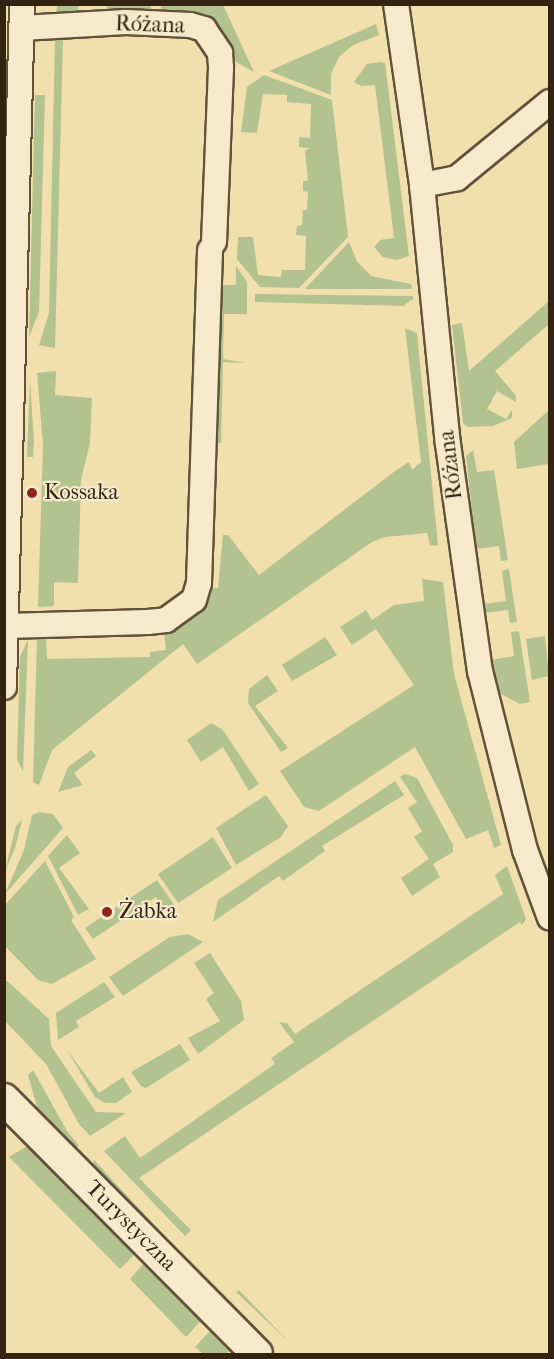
<!DOCTYPE html>
<meta charset="utf-8">
<style>
body{margin:0}
#map{position:relative;width:554px;height:1359px;overflow:hidden;background:#f1dfad;font-family:"IM FELL French Canon",serif}
div>[style]{position:absolute}
.green>*{inset:0;background:#b3c38f}
.roads{filter:drop-shadow(2px 0 #63513a) drop-shadow(-2px 0 #63513a) drop-shadow(0 2px #63513a) drop-shadow(0 -2px #63513a)}
.minor>*{height:24px;margin:-12px;padding:0 12px;transform-origin:12px;border-radius:12px;background:#f6eaca}
.tertiary>*{height:30px;margin:-15px;padding:0 15px;transform-origin:15px;border-radius:15px;background:#f6eaca}
.dots>*{width:16px;height:16px;translate:-50% -50%;box-sizing:border-box;border:3px solid #f6eaca;border-radius:50%}
span{translate:-50% -50%;white-space:nowrap;text-align:center;line-height:1.15;-webkit-text-stroke:4.5px #f6eaca;paint-order:stroke}
.street-label{font-size:22px;color:#342213}
.poi-label{font-size:22px;color:#342213}
.left{translate:0 -50%;text-align:left}
.frame{position:absolute;inset:0;border:6px solid #342213;pointer-events:none}
</style>
<div id="map">
<div class="green">
<i style="clip-path:polygon(149px 4px,152px 11px,107px 11px,107px 5px)"></i>
<i style="clip-path:polygon(167px 4px,223px 5px,254px 72px,236px 62px,222px 33px,206px 18px,162px 12px,161px 7px)"></i>
<i style="clip-path:polygon(57px 5px,78px 5px,78px 10px,89px 13px,56px 15px)"></i>
<i style="clip-path:polygon(376px 24px,379px 35px,353px 45px,339px 57px,331px 74px,331px 95px,269px 71px)"></i>
<i style="clip-path:polygon(55px 39px,63px 39px,55px 348px,39px 345px,49px 313px)"></i>
<i style="clip-path:polygon(380px 62px,385px 63px,409px 256px,397px 260px,383px 257px,374px 247px,380px 240px,394px 238px,375px 85px,361px 86px,354px 82px,367px 64px)"></i>
<i style="clip-path:polygon(264px 75px,332px 100px,348px 237px,299px 288px,260px 287px,237px 259px,238px 237px,253px 237px,258px 275px,281px 277px,282px 270px,305px 270px,306px 236px,296px 235px,297px 226px,302px 225px,303px 210px,307px 210px,308px 192px,303px 191px,303px 181px,308px 181px,305px 151px,310px 148px,299px 147px,299px 137px,310px 138px,311px 104px,287px 102px,287px 95px,263px 94px,257px 133px,241px 132px,247px 87px)"></i>
<i style="clip-path:polygon(35px 95px,45px 95px,39px 312px,29px 337px)"></i>
<i style="clip-path:polygon(349px 242px,357px 261px,371px 276px,411px 284px,412px 289px,305px 289px)"></i>
<i style="clip-path:polygon(236px 266px,247px 282px,247px 314px,224px 314px,223px 359px,246px 363px,223px 362px,221px 443px,211px 443px,216px 298px,222px 298px,222px 285px,236px 285px)"></i>
<i style="clip-path:polygon(255px 294px,413px 296px,413px 299px,403px 306px,255px 302px)"></i>
<i style="clip-path:polygon(549px 301px,549px 324px,495px 371px,516px 396px,516px 402px,497px 391px,487px 409px,506px 419px,512px 410px,512px 418px,493px 426px,468px 427px,463px 423px,452px 325px,462px 323px,469px 371px)"></i>
<i style="clip-path:polygon(405px 328px,417px 333px,438px 545px,430px 546px,427px 533px,385px 537px,372px 542px,197px 664px,183px 644px,52px 750px,39px 785px,33px 782px,37px 636px,46px 637px,47px 659px,150px 657px,150px 652px,166px 650px,164px 631px,191px 619px,199px 611px,209px 588px,218px 588px,223px 535px,228px 535px,259px 575px,395px 471px,409px 462px,412px 470px,421px 462px)"></i>
<i style="clip-path:polygon(56px 371px,55px 395px,92px 398px,90px 443px,81px 479px,78px 583px,54px 582px,54px 606px,38px 607px,43px 444px,37px 373px)"></i>
<i style="clip-path:polygon(30px 381px,34px 441px,33px 457px,27px 457px)"></i>
<i style="clip-path:polygon(549px 410px,549px 464px,517px 469px,514px 442px)"></i>
<i style="clip-path:polygon(473px 450px,477px 472px,494px 470px,508px 560px,501px 561px,499px 546px,476px 549px,466px 456px)"></i>
<i style="clip-path:polygon(509px 569px,517px 622px,510px 623px,508px 610px,484px 613px,483px 604px,506px 601px,502px 571px)"></i>
<i style="clip-path:polygon(422px 579px,443px 582px,454px 674px,501px 845px,494px 848px,488px 830px,466px 839px,415px 747px,319px 811px,304px 807px,280px 771px,414px 685px,376px 629px,352px 645px,340px 627px,366px 610px,372px 620px,394px 605px,424px 601px)"></i>
<i style="clip-path:polygon(519px 631px,530px 702px,520px 704px,497px 692px,491px 660px,514px 656px,511px 632px)"></i>
<i style="clip-path:polygon(545px 636px,549px 676px,532px 680px,526px 639px)"></i>
<i style="clip-path:polygon(325px 637px,337px 655px,292px 681px,282px 665px)"></i>
<i style="clip-path:polygon(28px 640px,23px 772px,17px 759px,20px 657px)"></i>
<i style="clip-path:polygon(267px 675px,278px 691px,255px 706px,288px 748px,281px 752px,248px 703px,249px 689px)"></i>
<i style="clip-path:polygon(211px 723px,222px 729px,259px 784px,249px 791px,223px 747px,201px 762px,187px 740px)"></i>
<i style="clip-path:polygon(91px 750px,96px 756px,74px 773px,83px 785px,58px 792px,68px 767px)"></i>
<i style="clip-path:polygon(405px 774px,417px 778px,453px 845px,453px 852px,433px 864px,440px 877px,412px 896px,401px 878px,429px 859px,414px 837px,422px 831px,408px 808px,417px 802px,400px 777px)"></i>
<i style="clip-path:polygon(395px 781px,404px 795px,322px 846px,325px 851px,283px 881px,279px 876px,213px 922px,218px 900px)"></i>
<i style="clip-path:polygon(266px 795px,288px 826px,281px 837px,236px 865px,216px 828px)"></i>
<i style="clip-path:polygon(39px 812px,53px 814px,63px 828px,5px 894px,24px 850px,32px 815px)"></i>
<i style="clip-path:polygon(22px 820px,15px 848px,5px 871px,16px 826px)"></i>
<i style="clip-path:polygon(67px 835px,80px 853px,59px 868px,89px 909px,78px 915px,48px 856px)"></i>
<i style="clip-path:polygon(213px 837px,232px 868px,178px 903px,158px 874px)"></i>
<i style="clip-path:polygon(45px 861px,74px 917px,71px 920px,96px 959px,52px 984px,38px 980px,5px 946px,5px 905px)"></i>
<i style="clip-path:polygon(507px 866px,526px 919px,522px 925px,520px 922px,139px 1178px,191px 1230px,185px 1236px,104px 1151px,125px 1136px,140px 1158px,275px 1064px,271px 1058px,294px 1042px,279px 1022px,287px 1023px,295px 1034px,503px 894px,495px 875px)"></i>
<i style="clip-path:polygon(157px 880px,175px 906px,165px 911px,156px 897px,93px 939px,85px 928px)"></i>
<i style="clip-path:polygon(188px 934px,203px 942px,123px 996px,109px 977px,170px 937px)"></i>
<i style="clip-path:polygon(210px 953px,241px 1001px,244px 1020px,198px 1054px,188px 1038px,220px 1021px,206px 999px,214px 993px,194px 963px)"></i>
<i style="clip-path:polygon(4px 978px,49px 1019px,51px 1046px,96px 1112px,126px 1113px,90px 1136px,79px 1124px,46px 1064px,5px 1021px)"></i>
<i style="clip-path:polygon(104px 982px,115px 997px,76px 1021px,79px 1027px,58px 1040px,56px 1013px)"></i>
<i style="clip-path:polygon(180px 1044px,190px 1060px,146px 1088px,141px 1086px,131px 1072px)"></i>
<i style="clip-path:polygon(67px 1050px,99px 1093px,123px 1077px,132px 1092px,116px 1103px,105px 1103px,95px 1097px)"></i>
<i style="clip-path:polygon(33px 1070px,67px 1131px,79px 1146px,75px 1148px,38px 1110px,28px 1075px)"></i>
<i style="clip-path:polygon(29px 1145px,136px 1253px,120px 1269px,9px 1157px)"></i>
<i style="clip-path:polygon(94px 1160px,172px 1244px,171px 1246px,92px 1165px)"></i>
<i style="clip-path:polygon(145px 1262px,201px 1321px,186px 1337px,130px 1279px)"></i>
<i style="clip-path:polygon(239px 1290px,290px 1343px,236px 1292px)"></i>
<i style="clip-path:polygon(210px 1331px,229px 1351px,226px 1354px,203px 1354px,195px 1347px)"></i>
</div>
<div class="roads">
<div class="minor">
<i style="left:396px;top:4px;width:183px;rotate:81.8deg"></i>
<i style="left:422px;top:185px;width:260px;rotate:84.3deg"></i>
<i style="left:448px;top:444px;width:229px;rotate:82deg"></i>
<i style="left:480px;top:671px;width:185px;rotate:75.9deg"></i>
<i style="left:525px;top:850px;width:72px;rotate:69.8deg"></i>
<i style="left:22px;top:28px;width:104px;rotate:-3.3deg"></i>
<i style="left:126px;top:22px;width:64px;rotate:2.7deg"></i>
<i style="left:190px;top:25px;width:15px;rotate:16deg"></i>
<i style="left:204px;top:29px;width:29px;rotate:56deg"></i>
<i style="left:220px;top:53px;width:15px;rotate:86deg"></i>
<i style="left:221px;top:68px;width:174px;rotate:92.3deg"></i>
<i style="left:422px;top:185px;width:36px;rotate:-11deg"></i>
<i style="left:457px;top:178px;width:120px;rotate:-39.3deg"></i>
<i style="left:6px;top:626px;width:142px;rotate:-1.6deg"></i>
<i style="left:148px;top:622px;width:18px;rotate:-6deg"></i>
<i style="left:166px;top:620px;width:34px;rotate:-36deg"></i>
<i style="left:194px;top:600px;width:18px;rotate:-74deg"></i>
<i style="left:199px;top:583px;width:333px;rotate:-88.1deg"></i>
<i style="left:4px;top:687px;width:683px;rotate:-88.49deg"></i>
</div>
<div class="tertiary">
<i style="left:4px;top:1099px;width:359px;rotate:45.2deg"></i>
</div>
</div>
<div class="dots">
<i style="left:32px;top:493px;background:#8f2418"></i>
<i style="left:107px;top:912px;background:#8f2418"></i>
</div>
<div class="street-label">
<span style="left:150px;top:25px;rotate:2deg">Różana</span>
<span style="left:451px;top:465px;rotate:-97deg">Różana</span>
<span style="left:131px;top:1226px;rotate:45deg">Turystyczna</span>
</div>
<div class="poi-label">
<span class="left" style="left:44px;top:493px">Kossaka</span>
<span class="left" style="left:119px;top:912px">Żabka</span>
</div>
<div class="frame"></div>
</div>
